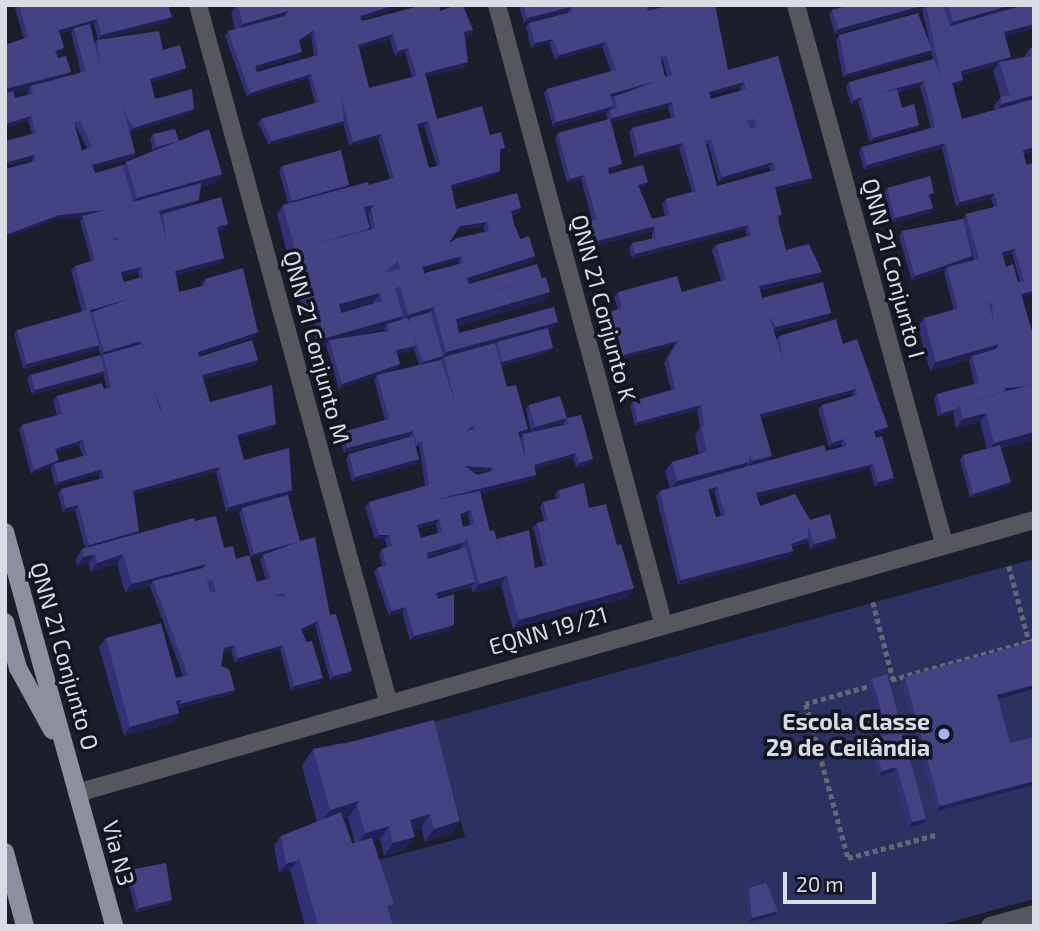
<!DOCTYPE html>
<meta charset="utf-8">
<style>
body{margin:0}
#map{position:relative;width:1039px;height:931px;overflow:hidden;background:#1c1e2b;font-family:"Exo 2",sans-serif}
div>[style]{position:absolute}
.green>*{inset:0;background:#2d3162}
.path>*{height:4.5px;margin-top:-2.25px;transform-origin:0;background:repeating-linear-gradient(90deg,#656772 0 5px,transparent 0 8.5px)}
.minor>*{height:18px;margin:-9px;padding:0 9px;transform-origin:9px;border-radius:9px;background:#55575d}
.major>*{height:18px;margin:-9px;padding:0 9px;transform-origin:9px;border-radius:9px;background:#8c8f9d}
.wall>*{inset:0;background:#323076}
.shaded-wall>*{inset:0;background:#212153}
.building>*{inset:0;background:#444282}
.dots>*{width:19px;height:19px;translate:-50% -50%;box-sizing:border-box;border:4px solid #131521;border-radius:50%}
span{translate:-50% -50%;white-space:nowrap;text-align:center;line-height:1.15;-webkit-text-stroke:7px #131521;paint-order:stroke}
.street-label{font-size:23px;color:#dadce5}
.poi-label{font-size:23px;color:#dadce5;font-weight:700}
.right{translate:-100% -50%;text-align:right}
.frame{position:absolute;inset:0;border:7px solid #dadce5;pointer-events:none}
.scale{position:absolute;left:783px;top:872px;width:93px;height:32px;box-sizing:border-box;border:4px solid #dadce5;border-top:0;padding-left:9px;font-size:21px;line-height:24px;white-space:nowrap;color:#dadce5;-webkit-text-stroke:5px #131521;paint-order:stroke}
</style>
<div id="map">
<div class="green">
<i style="clip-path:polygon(1034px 559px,1034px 899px,936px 926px,385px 926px,368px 863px,465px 837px,434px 722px)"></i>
</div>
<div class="path">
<i style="left:1009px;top:566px;width:78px;rotate:75.1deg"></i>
<i style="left:873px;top:602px;width:80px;rotate:75.4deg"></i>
<i style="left:883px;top:682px;width:157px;rotate:-15.5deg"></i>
<i style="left:875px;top:685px;width:72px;rotate:164.6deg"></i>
<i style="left:806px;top:704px;width:160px;rotate:74.7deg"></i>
<i style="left:848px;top:858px;width:90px;rotate:-14.8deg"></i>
</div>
<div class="minor">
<i style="left:198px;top:5px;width:721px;rotate:74.73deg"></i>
<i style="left:497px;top:5px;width:640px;rotate:74.96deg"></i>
<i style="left:796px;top:5px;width:558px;rotate:74.62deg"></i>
<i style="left:77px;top:793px;width:995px;rotate:-15.92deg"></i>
<i style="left:990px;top:926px;width:46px;rotate:-15.3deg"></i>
</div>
<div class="major">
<i style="left:5px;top:532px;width:409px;rotate:74.5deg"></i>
<i style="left:5px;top:622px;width:48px;rotate:74.2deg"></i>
<i style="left:18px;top:668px;width:71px;rotate:61.3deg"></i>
<i style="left:5px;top:852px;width:77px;rotate:74.9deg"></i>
</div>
<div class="wall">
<i style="clip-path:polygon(evenodd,14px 5px,168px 5px,172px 17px,168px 22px,98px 40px,94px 24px,90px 25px,95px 44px,97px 40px,163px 50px,186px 68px,182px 73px,151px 82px,155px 99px,191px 113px,130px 132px,135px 153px,132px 158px,93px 168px,95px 173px,123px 166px,126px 162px,153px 151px,150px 139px,153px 134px,179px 141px,222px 174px,216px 183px,201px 187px,196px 204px,225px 229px,217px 231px,224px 258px,221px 263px,176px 275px,178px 286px,179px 292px,203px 286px,202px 283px,205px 279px,254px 337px,199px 355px,199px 357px,258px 360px,255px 365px,203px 379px,210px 402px,276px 424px,273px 428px,238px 438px,244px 460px,292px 490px,289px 495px,226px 512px,216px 472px,134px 494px,139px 531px,136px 534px,195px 521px,236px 559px,257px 582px,266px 580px,260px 560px,264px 555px,251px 558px,239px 513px,242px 508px,300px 541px,330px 615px,349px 676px,330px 680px,315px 625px,302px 631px,323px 678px,320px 683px,291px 691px,280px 649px,235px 663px,231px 650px,223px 652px,221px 666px,235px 690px,232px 694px,178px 708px,179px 713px,173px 723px,124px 736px,99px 647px,106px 638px,176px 678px,183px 676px,150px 586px,125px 593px,117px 563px,90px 572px,89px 563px,77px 566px,76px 558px,82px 549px,85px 548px,75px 510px,63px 513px,58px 494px,61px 489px,100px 479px,99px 474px,55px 486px,51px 469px,52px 466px,31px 474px,19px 429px,22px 425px,57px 415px,53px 401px,57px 396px,107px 388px,103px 373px,101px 376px,32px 395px,27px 379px,31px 375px,100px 358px,101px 356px,98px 347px,96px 350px,23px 369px,14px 334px,17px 330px,82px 312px,71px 270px,75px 266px,91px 261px,80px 221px,83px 217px,55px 219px,5px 238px,5px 169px,32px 162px,32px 134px,28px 120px,5px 128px,5px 45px,24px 39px,14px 5px,73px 30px,71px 32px,81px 73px,68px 76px,57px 57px,60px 33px,73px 30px,14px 5px,28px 91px,29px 94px,15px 98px,14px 94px,28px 91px,14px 5px,75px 126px,76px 126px,87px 148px,82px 151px,75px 126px,14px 5px,138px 272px,139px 278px,124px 282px,122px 276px,138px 272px,14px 5px,79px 445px,83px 456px,57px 463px,56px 452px,79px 445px)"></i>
<i style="clip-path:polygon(evenodd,236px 5px,407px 5px,361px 19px,362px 21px,440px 11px,473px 30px,470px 35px,465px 36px,468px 62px,465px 67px,426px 77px,437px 119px,490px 135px,502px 152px,500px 153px,497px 175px,451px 189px,456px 209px,521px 208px,518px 213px,512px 215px,514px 224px,520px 239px,535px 256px,532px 261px,468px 282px,469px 284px,542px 278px,550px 292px,543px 301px,457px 326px,459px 333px,552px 331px,549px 332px,550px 352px,501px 366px,507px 387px,528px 429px,525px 434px,519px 435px,521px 442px,520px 439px,523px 434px,564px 425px,563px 423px,531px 432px,526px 409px,529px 405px,567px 418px,590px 464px,576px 468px,573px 457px,535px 469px,536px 475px,533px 480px,480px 493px,490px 532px,497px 539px,535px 568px,543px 566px,533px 527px,537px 523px,544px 521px,540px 507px,543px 502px,556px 499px,555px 494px,559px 490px,589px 508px,617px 545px,634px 588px,627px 598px,513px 629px,501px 585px,504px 580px,500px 585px,473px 593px,471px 587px,437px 597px,451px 630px,410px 641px,402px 612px,389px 616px,374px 572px,377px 568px,382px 566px,379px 554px,382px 549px,387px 547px,385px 539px,375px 539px,365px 507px,369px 502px,425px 486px,419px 445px,415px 447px,419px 459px,416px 464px,352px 482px,346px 459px,349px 454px,410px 437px,410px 436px,344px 453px,339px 436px,343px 432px,385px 420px,374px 380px,377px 375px,339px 389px,326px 345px,316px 348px,313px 319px,308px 320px,300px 303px,277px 214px,283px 205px,288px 204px,279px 171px,282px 166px,348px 187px,369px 185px,390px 179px,378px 139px,349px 146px,343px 122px,340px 125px,269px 145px,258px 123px,261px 119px,315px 103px,308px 78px,247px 97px,225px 36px,228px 31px,235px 29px,231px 13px,236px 5px,311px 35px,314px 56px,257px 72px,256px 69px,299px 57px,300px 42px,311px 35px,236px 5px,390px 39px,395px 56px,405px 52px,412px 77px,369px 88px,359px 48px,390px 39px,236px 5px,424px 126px,437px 166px,429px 168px,418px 128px,424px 126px,236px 5px,366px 214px,368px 214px,371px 229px,368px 230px,366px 214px,236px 5px,483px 227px,485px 232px,449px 243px,457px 230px,483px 227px,236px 5px,458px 260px,459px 264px,425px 273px,424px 274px,423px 270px,458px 260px,236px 5px,373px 302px,374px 303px,341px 313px,341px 311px,373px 302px,236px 5px,384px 329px,385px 331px,359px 336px,384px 329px,236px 5px,414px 350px,419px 365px,379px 375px,397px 368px,400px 364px,397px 354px,414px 350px,236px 5px,472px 471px,474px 471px,487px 472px,477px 475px,472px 471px,236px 5px,468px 515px,470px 525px,463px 527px,461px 517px,468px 515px,236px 5px,436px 524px,438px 533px,421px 538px,418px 528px,436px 524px,236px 5px,461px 547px,461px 549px,428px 559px,428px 557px,461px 547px)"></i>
<i style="clip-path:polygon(evenodd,519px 5px,715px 5px,728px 70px,778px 56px,812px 178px,808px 182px,776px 191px,779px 219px,778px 220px,786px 250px,819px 277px,760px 290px,762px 298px,828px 318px,774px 332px,776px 340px,779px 336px,843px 344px,884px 432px,875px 434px,891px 483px,875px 487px,870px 468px,757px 497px,760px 506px,810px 520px,833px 542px,810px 549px,808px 540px,805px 543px,792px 547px,793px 551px,790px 556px,678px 585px,656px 496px,660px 491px,670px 488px,665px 471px,672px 462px,699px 454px,695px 436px,700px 427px,697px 410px,635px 426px,630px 406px,633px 401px,671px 390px,664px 363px,674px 345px,615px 361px,603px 318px,606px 313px,618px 310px,614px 297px,618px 292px,682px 292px,721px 281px,712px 250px,716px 245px,747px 236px,745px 229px,632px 259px,629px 248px,632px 243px,652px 239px,652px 231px,585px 248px,580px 227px,583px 222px,592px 220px,581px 179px,567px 183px,555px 138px,558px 133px,608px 119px,606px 114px,608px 111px,553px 127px,544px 93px,547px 89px,611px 71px,602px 46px,555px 60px,549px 43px,531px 48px,526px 27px,529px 23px,568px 13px,568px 12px,524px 23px,519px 5px,663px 60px,667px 77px,665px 77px,661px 61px,663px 60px,519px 5px,740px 87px,741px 91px,711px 99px,710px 95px,740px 87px,519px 5px,668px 107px,671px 118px,632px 128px,629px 133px,635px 158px,679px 148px,692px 192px,666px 199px,662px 204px,665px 216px,652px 219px,639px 188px,644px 187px,648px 182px,609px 174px,608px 172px,619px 168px,622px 164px,611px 122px,668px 107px,519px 5px,706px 144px,708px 144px,719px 182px,769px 167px,771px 171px,717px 186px,706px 144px,519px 5px,852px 393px,853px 396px,822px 405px,818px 409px,829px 447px,841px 444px,842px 447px,826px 451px,768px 461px,761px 418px,852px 393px,519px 5px,714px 491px,721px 516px,716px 517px,709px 492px,714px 491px)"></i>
<i style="clip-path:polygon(evenodd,850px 5px,1034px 5px,1034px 28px,1005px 36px,1009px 60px,1024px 57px,1030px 48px,1034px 47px,1034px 151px,1024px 154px,1026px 165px,1034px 163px,1034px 294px,1022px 297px,1034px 339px,1001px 448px,1008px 487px,970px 498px,960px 460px,963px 455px,987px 449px,980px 422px,956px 428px,953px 413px,938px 417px,934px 399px,937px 394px,974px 384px,969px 360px,930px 371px,918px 327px,924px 318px,954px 310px,944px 272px,946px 269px,912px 281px,899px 236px,902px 231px,963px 219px,966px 214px,994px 207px,991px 198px,956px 207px,942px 148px,864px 170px,859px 152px,862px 147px,931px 128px,920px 86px,898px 92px,902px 108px,919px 125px,916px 129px,870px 142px,858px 102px,851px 104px,846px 87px,849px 82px,933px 59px,931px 51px,929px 55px,843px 78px,836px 40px,839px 35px,930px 44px,922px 10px,835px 34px,829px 14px,832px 10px,850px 5px,997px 65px,993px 71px,1001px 97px,994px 106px,995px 110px,962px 119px,953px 86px,960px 84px,963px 80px,962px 75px,997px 65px,850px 5px,966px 229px,974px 260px,957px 265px,969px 260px,972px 256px,966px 229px,850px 5px,1012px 253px,1020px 282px,1018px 282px,1006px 267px,1003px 256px,1012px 253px)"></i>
<i style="clip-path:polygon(887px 188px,931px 198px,930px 198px,933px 208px,930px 213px,892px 223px,884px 193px)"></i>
<i style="clip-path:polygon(905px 677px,998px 698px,1010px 743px,1034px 737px,1034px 785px,937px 811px,901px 681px)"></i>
<i style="clip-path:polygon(872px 679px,923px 824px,909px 827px,893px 772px,879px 776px,869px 742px,872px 738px,883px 735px,869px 683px)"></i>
<i style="clip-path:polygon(evenodd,434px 720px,451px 834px,425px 842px,421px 827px,413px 830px,405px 850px,384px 856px,380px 839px,373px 841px,393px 926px,305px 926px,290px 870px,279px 873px,274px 845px,281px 836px,317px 822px,302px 766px,313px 749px,343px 744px,434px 720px,348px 818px,355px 843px,352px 843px,343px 819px,348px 818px)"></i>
<i style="clip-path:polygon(129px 870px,172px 900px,169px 904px,136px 912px,126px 875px)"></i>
<i style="clip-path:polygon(749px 888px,778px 911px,775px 915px,749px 922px,746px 893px)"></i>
</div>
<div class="shaded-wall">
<i style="clip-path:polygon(395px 5px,407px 5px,357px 21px,360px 16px)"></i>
<i style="clip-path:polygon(657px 5px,686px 5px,644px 16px,650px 7px)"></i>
<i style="clip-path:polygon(925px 5px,922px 10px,835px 34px,838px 29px)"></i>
<i style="clip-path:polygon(1011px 5px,1034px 5px,946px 31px,953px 22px)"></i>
<i style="clip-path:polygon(571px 7px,568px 12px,524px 23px,527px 18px)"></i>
<i style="clip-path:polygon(288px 11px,282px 20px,236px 33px,243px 24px)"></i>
<i style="clip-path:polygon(172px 17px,168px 22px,98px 40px,101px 35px)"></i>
<i style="clip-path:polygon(97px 19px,94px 24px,75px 29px,74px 28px,73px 30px,25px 43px,29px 39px)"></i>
<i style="clip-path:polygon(1034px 24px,1034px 28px,1001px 37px,1004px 32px)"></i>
<i style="clip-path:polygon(314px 30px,311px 35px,296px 45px,299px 40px)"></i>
<i style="clip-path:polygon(473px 30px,470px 35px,461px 37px,464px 32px)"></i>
<i style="clip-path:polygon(393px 34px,390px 39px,355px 49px,358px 45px)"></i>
<i style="clip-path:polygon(553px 39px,549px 43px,531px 48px,535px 43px)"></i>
<i style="clip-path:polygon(606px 42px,602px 46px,555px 60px,559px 55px)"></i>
<i style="clip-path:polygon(64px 48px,58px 57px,55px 51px)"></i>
<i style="clip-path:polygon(408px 48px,405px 52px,395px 56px,398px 51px)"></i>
<i style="clip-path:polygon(932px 50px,929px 55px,843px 78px,847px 74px)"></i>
<i style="clip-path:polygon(302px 52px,299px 57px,252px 70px,255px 66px)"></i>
<i style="clip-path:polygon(1011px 57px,1008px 62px,999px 62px,997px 65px,957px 76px,961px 71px)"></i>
<i style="clip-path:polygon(468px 62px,465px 67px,422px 78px,425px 73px)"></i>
<i style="clip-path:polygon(186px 68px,182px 73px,147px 83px,150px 79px)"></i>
<i style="clip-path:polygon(71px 72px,64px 81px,31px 86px,28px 91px,5px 97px,5px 89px)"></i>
<i style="clip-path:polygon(311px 74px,308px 78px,247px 97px,250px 93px)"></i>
<i style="clip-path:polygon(963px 80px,960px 84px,949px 88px,952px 83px)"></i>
<i style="clip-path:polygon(656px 81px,653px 86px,606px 98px,610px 94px)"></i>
<i style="clip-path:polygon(924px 81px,920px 86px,872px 98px,875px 94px)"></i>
<i style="clip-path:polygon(744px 82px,740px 87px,706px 97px,709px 92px)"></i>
<i style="clip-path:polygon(1034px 95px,1034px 102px,995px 113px,1002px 104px)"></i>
<i style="clip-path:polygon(861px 97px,858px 102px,851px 104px,854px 100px)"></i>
<i style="clip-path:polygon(672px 102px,668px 107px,609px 123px,612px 118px)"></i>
<i style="clip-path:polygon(614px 106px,610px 111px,610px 110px,608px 111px,553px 127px,556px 122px)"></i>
<i style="clip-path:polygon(194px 109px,191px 113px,129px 132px,133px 128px)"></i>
<i style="clip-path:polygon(31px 116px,28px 120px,5px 128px,5px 124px)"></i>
<i style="clip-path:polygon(344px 121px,340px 125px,269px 145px,272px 141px)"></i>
<i style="clip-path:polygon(428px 121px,424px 126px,413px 129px,417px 124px)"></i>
<i style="clip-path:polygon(919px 125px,916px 129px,870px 142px,873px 138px)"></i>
<i style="clip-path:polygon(381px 134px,378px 139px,349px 146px,353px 142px)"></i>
<i style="clip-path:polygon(179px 141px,153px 152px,156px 147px)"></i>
<i style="clip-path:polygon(683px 143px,679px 148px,635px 158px,639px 154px)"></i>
<i style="clip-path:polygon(945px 143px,942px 148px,864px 170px,867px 165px)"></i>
<i style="clip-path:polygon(1034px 147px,1034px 151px,1020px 155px,1023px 150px)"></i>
<i style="clip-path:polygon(135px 153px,132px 158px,89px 169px,92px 165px)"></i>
<i style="clip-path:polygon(34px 155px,31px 160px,5px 167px,5px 163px)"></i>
<i style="clip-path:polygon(773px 162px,769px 167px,719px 182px,722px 177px)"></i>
<i style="clip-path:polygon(622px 164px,619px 168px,604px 173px,608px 168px)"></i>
<i style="clip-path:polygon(500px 171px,497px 175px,447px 190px,451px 185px)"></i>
<i style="clip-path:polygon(222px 174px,216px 183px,130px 207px,137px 198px)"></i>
<i style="clip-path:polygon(584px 175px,581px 179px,567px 183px,570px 179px)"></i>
<i style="clip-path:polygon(812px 178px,808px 182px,772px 192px,775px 187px)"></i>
<i style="clip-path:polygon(648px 182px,644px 187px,634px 190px,638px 185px)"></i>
<i style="clip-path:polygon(349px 185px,346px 189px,288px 206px,292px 201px)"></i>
<i style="clip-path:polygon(994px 193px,991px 198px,956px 207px,960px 202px)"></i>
<i style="clip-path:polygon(199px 200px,196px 205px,155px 216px,159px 211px)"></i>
<i style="clip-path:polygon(374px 205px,368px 214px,358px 217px,364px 207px)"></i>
<i style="clip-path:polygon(521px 208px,518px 213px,507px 216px,511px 211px)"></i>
<i style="clip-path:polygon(933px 208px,930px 213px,892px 223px,895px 218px)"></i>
<i style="clip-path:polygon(104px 210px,101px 215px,55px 219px,5px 238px,5px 235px,59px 215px)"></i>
<i style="clip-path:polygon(487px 222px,483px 227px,457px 230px,460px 226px)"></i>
<i style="clip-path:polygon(228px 224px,225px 229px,213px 232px,217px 227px)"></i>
<i style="clip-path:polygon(748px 225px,745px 229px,632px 259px,635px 254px)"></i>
<i style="clip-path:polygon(655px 226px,652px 231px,585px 248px,589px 243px)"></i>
<i style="clip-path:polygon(1015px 249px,1012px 253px,998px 257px,1002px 252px)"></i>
<i style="clip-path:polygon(461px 256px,458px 260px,415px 272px,418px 268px)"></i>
<i style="clip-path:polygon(535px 256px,532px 261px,464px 283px,467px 278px)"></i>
<i style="clip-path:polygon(972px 256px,969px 260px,912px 281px,915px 276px)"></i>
<i style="clip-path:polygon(224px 258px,221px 263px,172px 276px,175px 271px)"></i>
<i style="clip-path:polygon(141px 267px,138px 272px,118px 277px,121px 272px)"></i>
<i style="clip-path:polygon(822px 272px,819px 277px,756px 290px,759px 286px)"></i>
<i style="clip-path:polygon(1034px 291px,1034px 294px,1018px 299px,1021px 294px)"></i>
<i style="clip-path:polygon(550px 292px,543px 301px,449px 328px,456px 319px)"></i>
<i style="clip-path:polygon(380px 293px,373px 302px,332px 313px,339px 304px)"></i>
<i style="clip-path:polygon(129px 299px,126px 304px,86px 314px,90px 310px)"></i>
<i style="clip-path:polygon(434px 307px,427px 316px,410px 318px,406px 323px,402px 324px,408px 315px)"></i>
<i style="clip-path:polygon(320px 310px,313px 319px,308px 320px,314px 311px)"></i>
<i style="clip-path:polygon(831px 313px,828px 318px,773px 332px,776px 327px)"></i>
<i style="clip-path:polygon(403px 316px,397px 325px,387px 324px,384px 329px,330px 344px,329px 340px,326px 345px,316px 348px,322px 339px)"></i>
<i style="clip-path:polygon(558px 322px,552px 331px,498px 345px,497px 342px,494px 346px,444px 357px,439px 362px,446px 352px)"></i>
<i style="clip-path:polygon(258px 332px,254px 337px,194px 357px,198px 352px)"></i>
<i style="clip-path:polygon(141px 341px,137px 346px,103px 355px,101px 357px,104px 352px)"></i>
<i style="clip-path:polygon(678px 341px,674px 345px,615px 361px,619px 356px)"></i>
<i style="clip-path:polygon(999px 344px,993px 353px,972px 356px,969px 360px,930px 371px,936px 362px)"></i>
<i style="clip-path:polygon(99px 345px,96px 350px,23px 369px,27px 364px)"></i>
<i style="clip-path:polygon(416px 346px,413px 351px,393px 355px,396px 350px)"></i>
<i style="clip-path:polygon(553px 348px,550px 352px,499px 366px,502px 362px)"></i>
<i style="clip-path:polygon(443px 356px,439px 361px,419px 367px,423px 362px)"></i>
<i style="clip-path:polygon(258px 360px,255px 365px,199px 380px,202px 375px)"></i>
<i style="clip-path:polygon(400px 364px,397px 368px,339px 389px,342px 384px)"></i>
<i style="clip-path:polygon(105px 371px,101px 376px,32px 395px,35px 390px)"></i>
<i style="clip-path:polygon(1034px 385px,1001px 392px,1005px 388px)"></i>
<i style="clip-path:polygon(856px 389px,852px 393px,702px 434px,705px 429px)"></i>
<i style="clip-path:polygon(701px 405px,697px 410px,635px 426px,638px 422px)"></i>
<i style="clip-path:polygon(956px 409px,953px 413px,938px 417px,942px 413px)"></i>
<i style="clip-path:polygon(986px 413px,980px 422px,956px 428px,963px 419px)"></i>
<i style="clip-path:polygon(567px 418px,563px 423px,531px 432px,535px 427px)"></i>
<i style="clip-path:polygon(276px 424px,273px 428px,234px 439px,237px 435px)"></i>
<i style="clip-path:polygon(888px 427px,884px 432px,870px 435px,874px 431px)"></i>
<i style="clip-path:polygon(528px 429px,525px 434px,514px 437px,518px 432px)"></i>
<i style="clip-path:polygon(413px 431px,410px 436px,344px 453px,347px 448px)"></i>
<i style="clip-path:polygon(1034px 432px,1034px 440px,988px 452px,994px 443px)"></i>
<i style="clip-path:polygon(844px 439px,841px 444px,829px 447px,832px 443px)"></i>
<i style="clip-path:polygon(83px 440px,79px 445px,52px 453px,55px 449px)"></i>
<i style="clip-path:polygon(576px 453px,573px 457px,530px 470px,534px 465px)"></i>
<i style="clip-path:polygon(772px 456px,765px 465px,745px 470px,752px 461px)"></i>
<i style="clip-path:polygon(419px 459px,416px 464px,352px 482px,355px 477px)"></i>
<i style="clip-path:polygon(593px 459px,590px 464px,576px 468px,579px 463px)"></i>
<i style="clip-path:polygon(59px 460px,55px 465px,54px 464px,52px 466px,31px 474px,34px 470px)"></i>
<i style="clip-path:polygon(749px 462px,743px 471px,671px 490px,677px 481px)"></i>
<i style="clip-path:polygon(873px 464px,870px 468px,753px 498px,756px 493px)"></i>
<i style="clip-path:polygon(465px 466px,492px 468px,489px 473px,462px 470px)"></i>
<i style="clip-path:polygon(219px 467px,216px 472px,130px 495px,133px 491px)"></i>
<i style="clip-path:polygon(102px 469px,99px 474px,55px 486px,59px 482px)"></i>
<i style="clip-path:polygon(536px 475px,533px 480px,431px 505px,434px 500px)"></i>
<i style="clip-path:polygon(894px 478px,891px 483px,875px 487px,878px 482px)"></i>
<i style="clip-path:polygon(1011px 482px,1008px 487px,970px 498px,973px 494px)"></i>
<i style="clip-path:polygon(717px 487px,714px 491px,705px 494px,708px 489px)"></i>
<i style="clip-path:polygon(292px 490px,289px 495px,226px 512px,229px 507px)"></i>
<i style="clip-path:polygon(78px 505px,75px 510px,63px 513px,66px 508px)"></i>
<i style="clip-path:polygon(471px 510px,468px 515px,456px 518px,460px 514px)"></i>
<i style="clip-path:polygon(439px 519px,436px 524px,414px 529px,417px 525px)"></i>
<i style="clip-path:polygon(139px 531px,135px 535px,86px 550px,89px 545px)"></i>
<i style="clip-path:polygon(379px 535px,389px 535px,385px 539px,375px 539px)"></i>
<i style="clip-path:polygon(808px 538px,805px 543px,788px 548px,791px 544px)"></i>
<i style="clip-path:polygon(836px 538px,833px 542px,810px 549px,814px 544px)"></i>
<i style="clip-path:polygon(300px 541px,297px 546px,251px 558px,254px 554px)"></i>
<i style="clip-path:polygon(464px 543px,461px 547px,423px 558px,427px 553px)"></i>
<i style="clip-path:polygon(793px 551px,790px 556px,678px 585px,681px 580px)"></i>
<i style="clip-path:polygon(95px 554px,89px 563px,77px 566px,84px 557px)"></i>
<i style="clip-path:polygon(123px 554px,117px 563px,90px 572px,97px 563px)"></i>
<i style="clip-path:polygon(206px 564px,200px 573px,153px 581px,150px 586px,125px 593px,132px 584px)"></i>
<i style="clip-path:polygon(507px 576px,500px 585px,473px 593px,479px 584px)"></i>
<i style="clip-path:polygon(475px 582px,471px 587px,433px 598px,436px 593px)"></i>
<i style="clip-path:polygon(634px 588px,627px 598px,513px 629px,519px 620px)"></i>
<i style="clip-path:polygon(406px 607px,402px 612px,389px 616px,392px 611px)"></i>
<i style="clip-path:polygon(318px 621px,315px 625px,297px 634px,301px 629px)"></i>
<i style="clip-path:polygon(454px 625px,451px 630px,410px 641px,414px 636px)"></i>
<i style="clip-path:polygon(234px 645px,231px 650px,221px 653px,224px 648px)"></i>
<i style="clip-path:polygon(283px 645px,280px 649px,235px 663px,238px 658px)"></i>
<i style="clip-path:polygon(352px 671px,349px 676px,330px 680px,333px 676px)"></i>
<i style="clip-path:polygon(323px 678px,320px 683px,291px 691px,294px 686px)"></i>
<i style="clip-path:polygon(1034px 685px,1034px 689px,994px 700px,997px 695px)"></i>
<i style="clip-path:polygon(235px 690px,232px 694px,169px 710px,176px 701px)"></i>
<i style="clip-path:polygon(179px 713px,173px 723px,124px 736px,130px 727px)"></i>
<i style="clip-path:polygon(897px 767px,893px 772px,879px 776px,882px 771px)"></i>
<i style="clip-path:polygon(1034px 781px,1034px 785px,937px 811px,940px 806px)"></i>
<i style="clip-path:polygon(359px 801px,348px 818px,319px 826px,330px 810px)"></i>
<i style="clip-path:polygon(430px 814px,421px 827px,400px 833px,410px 820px)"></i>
<i style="clip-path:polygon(926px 819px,923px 824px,909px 827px,912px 822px)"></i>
<i style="clip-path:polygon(460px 821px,451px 834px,425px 842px,434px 829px)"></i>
<i style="clip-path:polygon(389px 826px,380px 839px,355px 846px,365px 833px)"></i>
<i style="clip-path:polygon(415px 837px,405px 850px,384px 856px,393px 843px)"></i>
<i style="clip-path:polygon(297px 861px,290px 870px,279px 873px,286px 864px)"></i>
<i style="clip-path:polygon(172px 900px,169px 904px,136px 912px,139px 908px)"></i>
<i style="clip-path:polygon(778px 911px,775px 915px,749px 922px,752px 918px)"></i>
</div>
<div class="building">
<i style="clip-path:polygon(19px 5px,168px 5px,172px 17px,101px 35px,97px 19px,59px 30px,58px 27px,28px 37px)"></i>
<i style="clip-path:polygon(238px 5px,286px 5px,288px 11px,243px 24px)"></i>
<i style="clip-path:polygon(evenodd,286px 5px,395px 5px,360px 16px,362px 21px,423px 5px,439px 5px,440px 11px,456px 5px,463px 5px,473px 30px,464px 32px,468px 62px,425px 73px,437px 119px,482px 106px,490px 135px,501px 132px,505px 148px,500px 149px,500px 171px,451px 185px,456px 209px,517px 193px,521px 208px,511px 211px,514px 224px,520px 239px,529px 236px,535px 256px,467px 278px,469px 284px,537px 264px,542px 278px,434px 307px,427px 282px,425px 273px,463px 263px,461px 256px,422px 267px,409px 219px,375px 228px,371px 209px,374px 205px,369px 185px,394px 178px,381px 134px,353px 142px,341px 96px,344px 121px,272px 141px,261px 119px,319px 102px,311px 74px,250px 93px,228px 31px,285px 16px,288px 11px,286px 5px,314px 30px,318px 55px,257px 72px,255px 66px,302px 52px,299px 40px,314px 30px,286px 5px,393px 34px,398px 51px,408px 48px,417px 76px,369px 88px,358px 45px,393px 34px,286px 5px,428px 121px,441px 165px,429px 168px,417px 124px,428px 121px,286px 5px,487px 222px,489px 231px,457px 238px,449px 243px,460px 226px,487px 222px)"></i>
<i style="clip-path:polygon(evenodd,524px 5px,646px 5px,647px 11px,671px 5px,715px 5px,728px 70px,778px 56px,812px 178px,775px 187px,782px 215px,777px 216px,786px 250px,809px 244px,822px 272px,759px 286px,762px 298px,823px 282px,831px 313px,776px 327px,769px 316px,783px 360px,779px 336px,836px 319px,843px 344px,857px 339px,888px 427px,874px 431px,876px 438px,882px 436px,894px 478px,878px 482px,873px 464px,756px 493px,760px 506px,795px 494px,810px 520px,830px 514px,836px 538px,814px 544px,808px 525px,808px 538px,791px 544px,793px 551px,681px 580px,660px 491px,824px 445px,826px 451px,846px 446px,844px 439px,832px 443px,822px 405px,857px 395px,856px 389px,760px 414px,759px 411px,704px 425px,701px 405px,638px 422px,633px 401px,675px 389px,668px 359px,678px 341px,619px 356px,606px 313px,622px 308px,618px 292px,677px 276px,682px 292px,721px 281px,726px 279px,716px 245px,751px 235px,748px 225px,635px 254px,632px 243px,655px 238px,655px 226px,589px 243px,583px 222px,597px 219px,584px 175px,570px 179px,558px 133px,610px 119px,622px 164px,608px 168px,609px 174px,643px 165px,648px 182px,638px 185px,652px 219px,669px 215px,666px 199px,696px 191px,683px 143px,639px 154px,632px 128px,675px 117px,672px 102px,612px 118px,610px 110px,617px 108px,614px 97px,656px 81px,610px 94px,614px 106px,556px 122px,547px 89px,616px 70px,606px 42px,559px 55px,553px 39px,535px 43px,529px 23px,572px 12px,571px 7px,527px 18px,524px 5px,666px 55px,672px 75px,665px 77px,660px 57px,666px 55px,524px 5px,744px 82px,746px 89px,711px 99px,709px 92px,744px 82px,524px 5px,754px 119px,756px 127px,750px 129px,748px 120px,754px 119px,524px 5px,711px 139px,722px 177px,773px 162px,775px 170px,717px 186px,705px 141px,711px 139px,524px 5px,717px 487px,725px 515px,716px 517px,708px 489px,717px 487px)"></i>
<i style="clip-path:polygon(850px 5px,924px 5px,838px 29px,832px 10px)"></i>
<i style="clip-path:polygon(evenodd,926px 5px,943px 5px,950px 26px,1024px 5px,1034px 5px,1034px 24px,1004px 32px,1011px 57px,961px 71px,963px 80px,952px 83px,962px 119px,1034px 99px,1034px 147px,1023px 150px,1026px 165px,1034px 163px,1034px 291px,1021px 294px,1034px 339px,1034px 384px,1026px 386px,1005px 388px,1005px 391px,959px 404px,956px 409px,942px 413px,937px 394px,979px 383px,972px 356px,996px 349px,999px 344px,993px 321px,992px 303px,989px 304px,988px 300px,958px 309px,947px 267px,979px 259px,966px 214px,998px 206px,994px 193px,960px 202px,945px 143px,867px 165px,862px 147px,935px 127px,924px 81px,875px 94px,897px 89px,902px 108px,914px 104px,919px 125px,873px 138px,861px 97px,854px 100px,849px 82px,934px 59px,941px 77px,926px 5px,1015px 249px,1024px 281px,1018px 282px,1013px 264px,1006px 267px,1002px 252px,1015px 249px)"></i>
<i style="clip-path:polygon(948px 5px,1011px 5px,953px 22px)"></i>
<i style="clip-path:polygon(918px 13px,932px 50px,847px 74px,839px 35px)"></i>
<i style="clip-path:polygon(evenodd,90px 24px,100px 67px,97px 40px,159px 31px,163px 50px,180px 45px,186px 68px,150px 79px,155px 99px,192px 89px,194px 109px,133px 128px,123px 108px,135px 153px,92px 165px,95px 173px,123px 165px,133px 202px,201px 183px,199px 200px,159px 211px,166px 241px,163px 214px,221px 197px,228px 224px,217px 227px,224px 258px,175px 271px,178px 286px,179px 292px,207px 285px,205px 279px,243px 268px,258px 332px,198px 352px,199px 357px,252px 340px,258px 360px,202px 375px,210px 402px,272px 385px,276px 424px,237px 435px,244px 460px,289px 448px,292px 490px,229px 507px,219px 467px,179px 478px,133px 491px,139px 531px,89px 545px,78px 505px,66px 508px,61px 489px,104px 478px,102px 469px,59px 482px,54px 464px,87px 455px,83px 440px,55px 449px,59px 460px,34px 470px,22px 425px,62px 414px,57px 396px,102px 383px,104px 389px,111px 387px,103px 355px,142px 344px,151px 361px,141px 341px,104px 352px,92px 312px,129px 299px,90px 310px,99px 345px,27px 364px,17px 330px,87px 310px,75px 266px,95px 260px,83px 216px,104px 210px,59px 215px,5px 235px,5px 169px,36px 161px,34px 155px,5px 163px,5px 141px,36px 133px,31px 116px,5px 124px,5px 93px,13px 91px,15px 98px,33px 94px,31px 86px,86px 71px,74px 28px,90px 24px,80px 121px,92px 146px,82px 151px,74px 123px,80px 121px,90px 24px,112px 237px,120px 239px,114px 241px,112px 237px,90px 24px,141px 267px,143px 277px,124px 282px,121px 272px,141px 267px,90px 24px,154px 389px,162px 410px,160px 411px,154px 389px)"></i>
<i style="clip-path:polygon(58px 27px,64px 48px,55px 51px,58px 58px,66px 56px,71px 72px,5px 89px,5px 45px)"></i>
<i style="clip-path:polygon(1034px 47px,1034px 95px,1002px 104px,1000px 97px,1010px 95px,999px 62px,1031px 56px,1030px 48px)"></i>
<i style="clip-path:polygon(175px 129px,179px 141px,156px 147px,153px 134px)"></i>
<i style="clip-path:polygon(209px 129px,222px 174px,137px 198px,126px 162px)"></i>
<i style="clip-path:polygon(341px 150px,349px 185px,292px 201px,282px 166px)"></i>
<i style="clip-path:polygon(930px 176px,934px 193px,929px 195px,933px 208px,895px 218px,887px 188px)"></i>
<i style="clip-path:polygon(evenodd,368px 182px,374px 205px,364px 207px,370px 228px,309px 246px,409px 219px,434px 307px,546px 277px,550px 292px,456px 319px,459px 333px,554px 307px,558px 322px,446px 352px,434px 307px,408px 315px,400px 287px,395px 288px,403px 316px,322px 339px,320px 310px,314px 311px,306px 294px,283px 205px,368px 182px,398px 261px,400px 269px,385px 273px,398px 261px,368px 182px,380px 293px,382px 301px,341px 313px,339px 304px,380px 293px)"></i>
<i style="clip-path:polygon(963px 219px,972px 256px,915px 276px,902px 231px)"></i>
<i style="clip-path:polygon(988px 300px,999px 344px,936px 362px,924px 318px)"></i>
<i style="clip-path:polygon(431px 312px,443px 356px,423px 362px,413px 335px,416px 346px,396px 350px,400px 364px,342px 384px,329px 340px,389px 331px,387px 324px,408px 318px,410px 325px,410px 318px)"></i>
<i style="clip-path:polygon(548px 328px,553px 348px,502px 362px,497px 342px)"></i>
<i style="clip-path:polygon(evenodd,495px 343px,507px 387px,516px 385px,528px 429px,518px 432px,526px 461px,523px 434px,568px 424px,567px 418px,535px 427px,529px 405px,560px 396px,567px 418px,581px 415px,593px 459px,579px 463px,576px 453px,534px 465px,536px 475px,434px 500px,480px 491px,490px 532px,467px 538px,464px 542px,427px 553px,428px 559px,466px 547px,475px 582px,436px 593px,438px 599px,454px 594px,454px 625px,414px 636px,406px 607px,392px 611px,377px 568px,386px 565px,382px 549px,392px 546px,389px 535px,379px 535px,369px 502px,429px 485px,422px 441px,416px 443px,413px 431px,347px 448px,343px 432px,389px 419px,377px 375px,441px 360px,455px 402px,444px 357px,495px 343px,473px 425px,475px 429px,465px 432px,473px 425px,495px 343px,465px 466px,492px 468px,493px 471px,477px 475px,465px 466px,495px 343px,471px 510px,474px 524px,463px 527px,460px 514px,471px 510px,495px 343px,439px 519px,442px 532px,421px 538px,417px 525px,439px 519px)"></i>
<i style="clip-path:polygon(100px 355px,105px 371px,35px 390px,31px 375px)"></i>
<i style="clip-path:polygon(1034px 384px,1034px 432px,994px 443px,986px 413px,963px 419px,959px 404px)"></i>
<i style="clip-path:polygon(759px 411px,772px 456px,752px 461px,749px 452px,749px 462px,677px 481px,672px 462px,707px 452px,701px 426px)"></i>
<i style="clip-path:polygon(413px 436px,419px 459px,355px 477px,349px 454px)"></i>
<i style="clip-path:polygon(1000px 445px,1011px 482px,973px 494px,963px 455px)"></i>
<i style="clip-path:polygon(584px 483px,589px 508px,606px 504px,617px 545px,547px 565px,537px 523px,548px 520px,543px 502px,560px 498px,559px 490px)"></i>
<i style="clip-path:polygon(evenodd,288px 495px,300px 541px,315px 537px,330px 615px,336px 614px,352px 671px,333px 676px,318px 621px,301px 629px,306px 642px,312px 641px,323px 678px,294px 686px,283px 645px,238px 658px,234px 645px,224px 648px,221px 666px,229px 669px,235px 690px,179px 704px,182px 700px,176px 678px,188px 675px,153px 581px,203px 568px,206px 564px,195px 521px,216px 516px,224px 548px,233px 546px,236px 559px,249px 555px,257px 582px,270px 578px,263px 555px,300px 541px,254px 554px,242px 508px,288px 495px,212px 579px,216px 591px,210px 593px,207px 581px,212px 579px,288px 495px,284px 593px,286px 598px,275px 595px,284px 593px)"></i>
<i style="clip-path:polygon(194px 518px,206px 564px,132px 584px,123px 554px,97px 563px,95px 554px,84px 557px,82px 549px)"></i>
<i style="clip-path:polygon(494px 530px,507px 576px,479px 584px,467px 538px)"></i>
<i style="clip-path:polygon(529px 530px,535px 568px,507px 576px,497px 539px)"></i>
<i style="clip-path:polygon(621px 544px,634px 588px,519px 620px,507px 576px)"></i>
<i style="clip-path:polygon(161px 623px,182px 700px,176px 701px,179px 713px,130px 727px,106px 638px)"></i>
<i style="clip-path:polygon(1034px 641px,1034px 685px,997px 695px,1010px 743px,1034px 737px,1034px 781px,940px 806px,905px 677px)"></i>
<i style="clip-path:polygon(887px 674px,926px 819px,912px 822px,897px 767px,882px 771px,872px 738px,888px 734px,872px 679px)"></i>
<i style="clip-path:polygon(434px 720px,460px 821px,434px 829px,430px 814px,410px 820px,415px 837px,393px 843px,389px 826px,365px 833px,357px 805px,359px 801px,343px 744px)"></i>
<i style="clip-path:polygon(343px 743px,359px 801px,330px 810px,313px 749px)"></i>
<i style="clip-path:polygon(341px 812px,352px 843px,299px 857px,297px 861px,286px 864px,281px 836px)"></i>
<i style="clip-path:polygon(372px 838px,394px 904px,387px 906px,393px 926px,318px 926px,299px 857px)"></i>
<i style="clip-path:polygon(166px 863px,172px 900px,139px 908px,129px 870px)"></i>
<i style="clip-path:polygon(766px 883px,778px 911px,752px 918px,749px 888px)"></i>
</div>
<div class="dots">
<i style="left:944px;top:734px;background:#a6b1fc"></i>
</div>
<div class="street-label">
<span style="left:894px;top:268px;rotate:75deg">QNN 21 Conjunto I</span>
<span style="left:604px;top:308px;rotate:75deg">QNN 21 Conjunto K</span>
<span style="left:317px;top:347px;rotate:75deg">QNN 21 Conjunto M</span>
<span style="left:548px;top:630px;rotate:-16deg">EQNN 19/21</span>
<span style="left:65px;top:656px;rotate:74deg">QNN 21 Conjunto O</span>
<span style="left:119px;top:853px;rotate:75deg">Via N3</span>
</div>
<div class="poi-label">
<span class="right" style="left:930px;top:734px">Escola Classe<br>29 de Ceilândia</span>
</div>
<div class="frame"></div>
<div class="scale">20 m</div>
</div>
